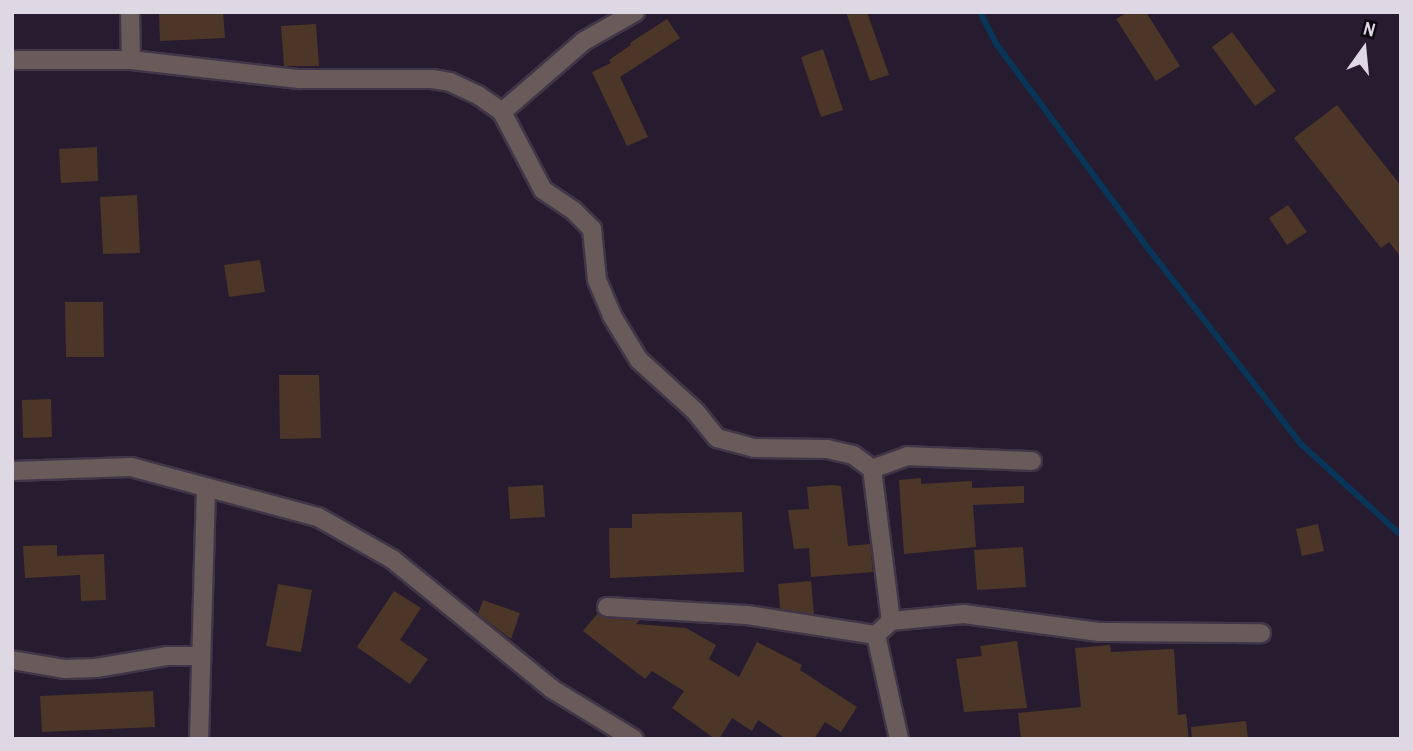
<!DOCTYPE html>
<style>
body{margin:0}
#map{position:relative;width:1413px;height:751px;overflow:hidden;background:#271c2f;font-family:"Archivo Narrow",sans-serif}
div>[style]{position:absolute}
.stream>*{height:6px;margin:-3px;padding:0 3px;transform-origin:3px;border-radius:3px;background:#093558}
.building>*{inset:0;background:#4b3627}
.roads{filter:drop-shadow(2px 0 #413648) drop-shadow(-2px 0 #413648) drop-shadow(0 2px #413648) drop-shadow(0 -2px #413648)}
.minor>*{height:18px;margin:-9px;padding:0 9px;transform-origin:9px;border-radius:9px;background:#685b5a}
span{translate:-50% -50%;white-space:nowrap;text-align:center;line-height:1.15;-webkit-text-stroke:5px #0d0911;paint-order:stroke}
.frame{position:absolute;inset:0;border:14px solid #ded7e4;pointer-events:none}
.north{position:absolute;left:1329px;top:14px;width:70px;height:70px;-webkit-text-stroke:5px #0d0911;paint-order:stroke;rotate:15deg;font-size:19px;font-weight:700;line-height:28px;text-align:center;color:#ded7e4}
.north::after{content:'';display:block;margin:auto;width:24px;height:32px;background:#ded7e4;clip-path:polygon(50% 0,100% 100%,50% 72%,0 100%)}
</style>
<div id="map">
<div class="stream">
<i style="left:980px;top:12px;width:37px;rotate:63deg"></i>
<i style="left:997px;top:45px;width:258px;rotate:53.4deg"></i>
<i style="left:1151px;top:252px;width:245px;rotate:52deg"></i>
<i style="left:1302px;top:445px;width:134px;rotate:42.3deg"></i>
</div>
<div class="building">
<i style="clip-path:polygon(159px 12px,223px 12px,225px 38px,160px 41px)"></i>
<i style="clip-path:polygon(846px 12px,867px 12px,889px 75px,870px 81px)"></i>
<i style="clip-path:polygon(1128px 12px,1146px 12px,1180px 66px,1156px 81px,1116px 19px)"></i>
<i style="clip-path:polygon(667px 19px,680px 38px,620px 77px,648px 137px,627px 146px,592px 72px,611px 63px,609px 60px,631px 45px,630px 43px)"></i>
<i style="clip-path:polygon(316px 24px,319px 66px,284px 66px,281px 26px)"></i>
<i style="clip-path:polygon(1232px 32px,1276px 91px,1255px 106px,1212px 47px)"></i>
<i style="clip-path:polygon(823px 49px,843px 110px,821px 117px,801px 57px)"></i>
<i style="clip-path:polygon(1337px 105px,1401px 186px,1401px 257px,1389px 242px,1381px 248px,1294px 138px)"></i>
<i style="clip-path:polygon(97px 147px,98px 181px,61px 183px,59px 149px)"></i>
<i style="clip-path:polygon(137px 195px,140px 253px,103px 254px,100px 197px)"></i>
<i style="clip-path:polygon(1288px 205px,1307px 232px,1287px 245px,1269px 218px)"></i>
<i style="clip-path:polygon(260px 260px,265px 292px,229px 297px,224px 265px)"></i>
<i style="clip-path:polygon(65px 302px,103px 302px,104px 357px,66px 357px)"></i>
<i style="clip-path:polygon(279px 375px,319px 375px,321px 438px,280px 439px)"></i>
<i style="clip-path:polygon(51px 399px,52px 437px,23px 438px,22px 400px)"></i>
<i style="clip-path:polygon(921px 478px,921px 484px,972px 481px,972px 488px,1024px 486px,1024px 503px,973px 505px,976px 547px,904px 554px,899px 480px)"></i>
<i style="clip-path:polygon(543px 485px,545px 517px,510px 519px,508px 487px)"></i>
<i style="clip-path:polygon(831px 485px,841px 486px,848px 546px,870px 544px,873px 572px,811px 577px,809px 548px,794px 549px,788px 510px,809px 509px,807px 487px)"></i>
<i style="clip-path:polygon(742px 512px,744px 572px,610px 578px,609px 528px,632px 528px,632px 514px)"></i>
<i style="clip-path:polygon(1318px 524px,1324px 551px,1302px 556px,1296px 529px)"></i>
<i style="clip-path:polygon(57px 545px,57px 556px,104px 554px,106px 600px,81px 601px,80px 575px,25px 578px,23px 546px)"></i>
<i style="clip-path:polygon(1023px 547px,1026px 587px,977px 590px,974px 550px)"></i>
<i style="clip-path:polygon(811px 581px,814px 614px,780px 609px,778px 584px)"></i>
<i style="clip-path:polygon(278px 584px,312px 590px,301px 652px,266px 646px)"></i>
<i style="clip-path:polygon(394px 591px,421px 608px,400px 640px,428px 659px,410px 684px,357px 647px)"></i>
<i style="clip-path:polygon(483px 600px,520px 613px,511px 639px,478px 614px)"></i>
<i style="clip-path:polygon(597px 614px,606px 618px,640px 620px,636px 624px,686px 628px,716px 645px,709px 659px,739px 677px,757px 642px,802px 665px,800px 670px,857px 707px,841px 732px,825px 722px,814px 739px,786px 739px,758px 720px,752px 731px,732px 718px,719px 739px,715px 739px,672px 708px,684px 691px,652px 671px,645px 679px,583px 631px)"></i>
<i style="clip-path:polygon(1017px 641px,1027px 708px,964px 712px,956px 659px,982px 656px,980px 646px)"></i>
<i style="clip-path:polygon(1110px 645px,1111px 652px,1174px 649px,1178px 715px,1186px 714px,1189px 739px,1021px 739px,1018px 713px,1081px 707px,1075px 648px)"></i>
<i style="clip-path:polygon(153px 691px,155px 727px,42px 732px,40px 696px)"></i>
<i style="clip-path:polygon(1246px 721px,1248px 739px,1192px 739px,1191px 727px)"></i>
</div>
<div class="roads">
<div class="minor">
<i style="left:130px;top:12px;width:48px;rotate:88.8deg"></i>
<i style="left:12px;top:60px;width:119px"></i>
<i style="left:131px;top:60px;width:169px;rotate:6.5deg"></i>
<i style="left:299px;top:79px;width:133px"></i>
<i style="left:432px;top:79px;width:18px;rotate:9deg"></i>
<i style="left:450px;top:82px;width:31px;rotate:25deg"></i>
<i style="left:478px;top:95px;width:29px;rotate:35deg"></i>
<i style="left:502px;top:112px;width:88px;rotate:62.3deg"></i>
<i style="left:543px;top:190px;width:36px;rotate:34deg"></i>
<i style="left:573px;top:210px;width:27px;rotate:45deg"></i>
<i style="left:592px;top:229px;width:51px;rotate:84.4deg"></i>
<i style="left:597px;top:280px;width:39px;rotate:67deg"></i>
<i style="left:612px;top:316px;width:52px;rotate:58.5deg"></i>
<i style="left:639px;top:360px;width:76px;rotate:42.3deg"></i>
<i style="left:695px;top:411px;width:35px;rotate:51deg"></i>
<i style="left:717px;top:438px;width:38px;rotate:15deg"></i>
<i style="left:754px;top:448px;width:73px;rotate:0.8deg"></i>
<i style="left:827px;top:449px;width:27px;rotate:13deg"></i>
<i style="left:853px;top:455px;width:24px;rotate:36deg"></i>
<i style="left:872px;top:469px;width:153px;rotate:82.9deg"></i>
<i style="left:502px;top:112px;width:108px;rotate:-40.9deg"></i>
<i style="left:584px;top:41px;width:59px;rotate:-29.6deg"></i>
<i style="left:872px;top:469px;width:37px;rotate:-20deg"></i>
<i style="left:907px;top:456px;width:125px;rotate:2.3deg"></i>
<i style="left:12px;top:471px;width:119px;rotate:-1.9deg"></i>
<i style="left:131px;top:467px;width:194px;rotate:15deg"></i>
<i style="left:318px;top:517px;width:85px;rotate:29.6deg"></i>
<i style="left:392px;top:559px;width:206px;rotate:39.1deg"></i>
<i style="left:552px;top:689px;width:96px;rotate:31.4deg"></i>
<i style="left:607px;top:607px;width:140px;rotate:3.3deg"></i>
<i style="left:747px;top:615px;width:131px;rotate:8.8deg"></i>
<i style="left:876px;top:635px;width:21px;rotate:-43deg"></i>
<i style="left:891px;top:621px;width:73px;rotate:-5.5deg"></i>
<i style="left:964px;top:614px;width:136px;rotate:7.6deg"></i>
<i style="left:1099px;top:632px;width:162px;rotate:0.4deg"></i>
<i style="left:876px;top:635px;width:107px;rotate:77.5deg"></i>
<i style="left:12px;top:660px;width:54px;rotate:9.6deg"></i>
<i style="left:65px;top:669px;width:31px;rotate:-2deg"></i>
<i style="left:96px;top:668px;width:73px;rotate:-9.5deg"></i>
<i style="left:168px;top:656px;width:33px"></i>
<i style="left:199px;top:739px;width:250px;rotate:-88.4deg"></i>
</div>
</div>
<div class="frame"></div>
<div class="north">N</div>
</div>
